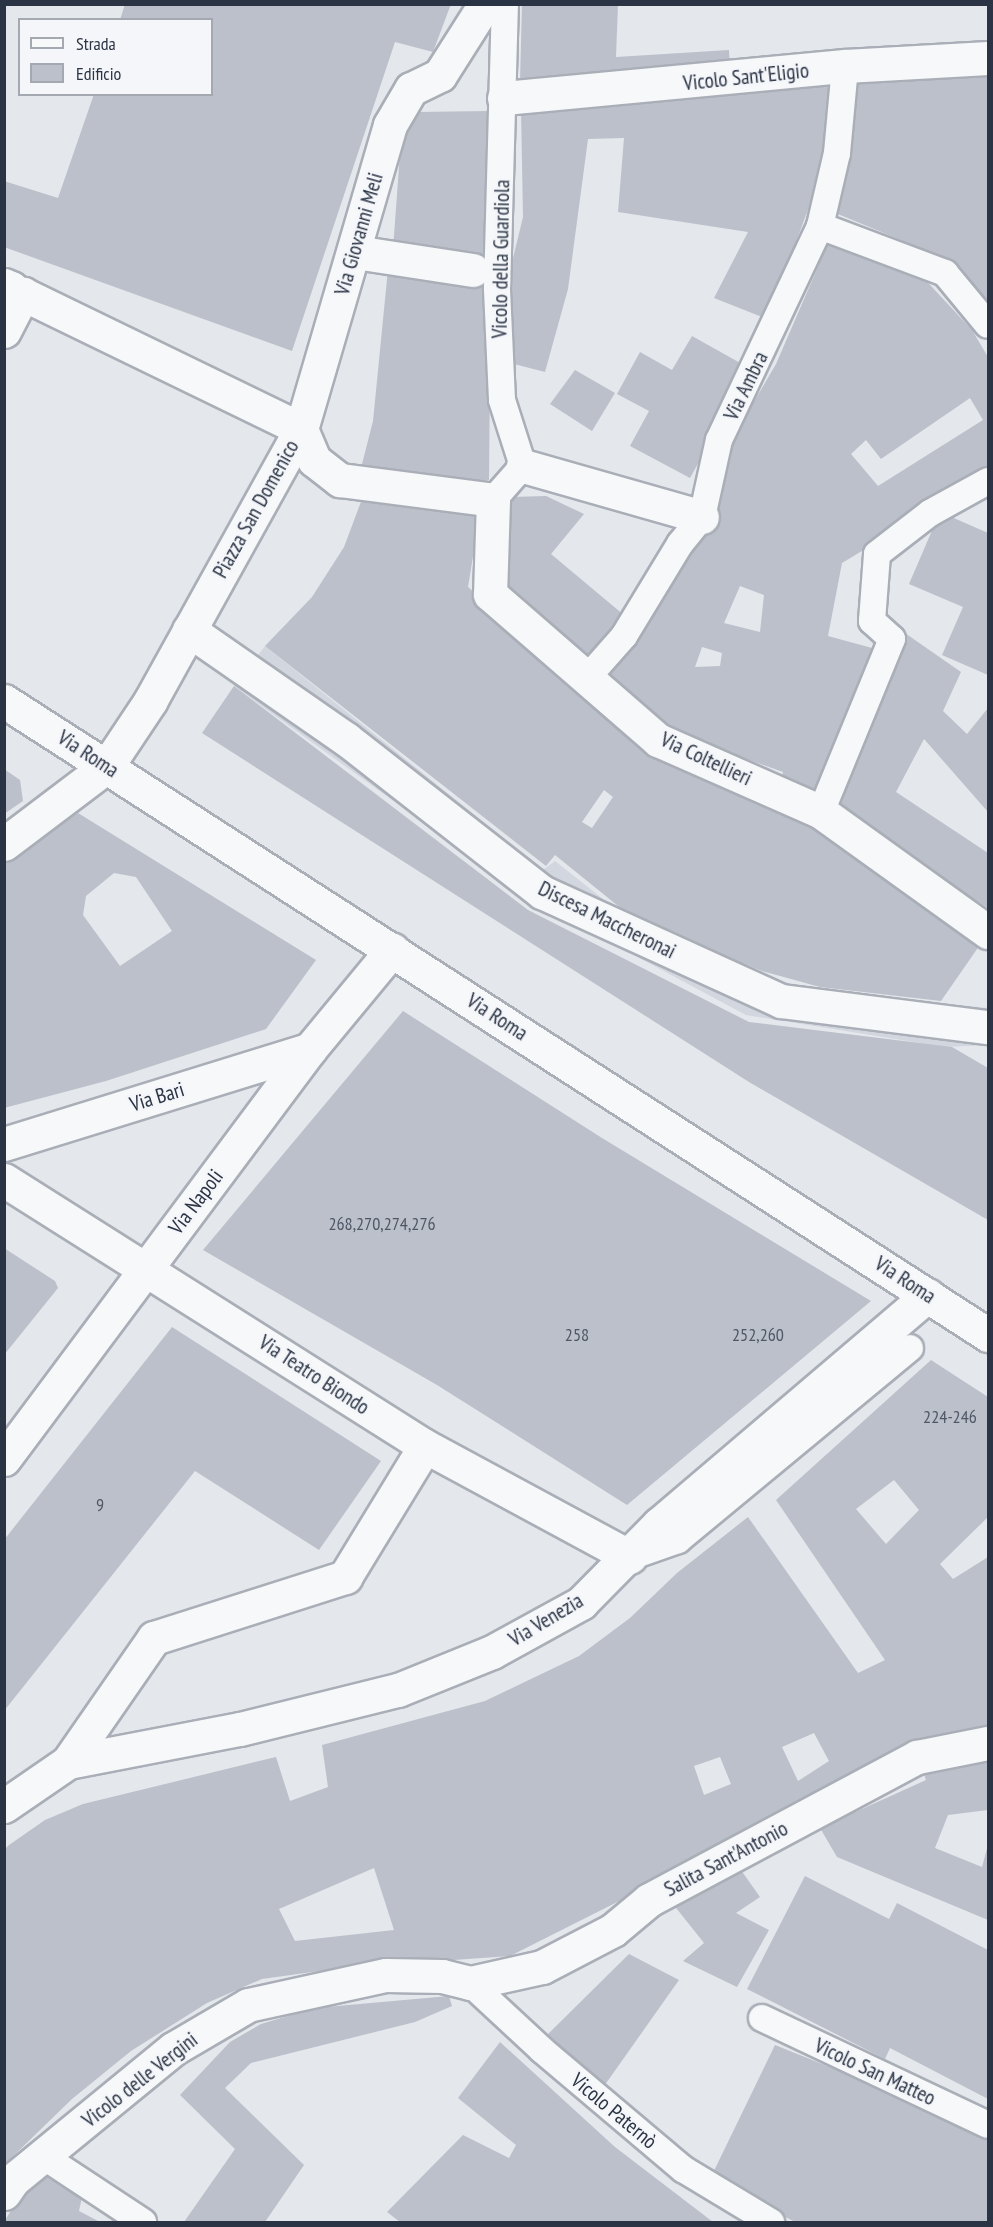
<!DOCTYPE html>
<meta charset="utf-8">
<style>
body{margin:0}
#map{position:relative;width:993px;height:2227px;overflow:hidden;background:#e4e7ec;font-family:"PT Sans Narrow",sans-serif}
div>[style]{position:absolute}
.built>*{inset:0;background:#d2d6de}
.building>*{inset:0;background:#bbc0ca}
.roads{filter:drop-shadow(2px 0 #a9aeb7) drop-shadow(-2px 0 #a9aeb7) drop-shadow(0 2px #a9aeb7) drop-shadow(0 -2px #a9aeb7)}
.service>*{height:26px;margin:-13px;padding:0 13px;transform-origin:13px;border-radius:13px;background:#f7f8fa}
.pedestrian>*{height:33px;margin:-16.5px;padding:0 16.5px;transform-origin:16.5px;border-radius:16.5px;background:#f7f8fa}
.minor>*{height:33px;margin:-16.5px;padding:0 16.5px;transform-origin:16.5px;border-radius:16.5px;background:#f7f8fa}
.tertiary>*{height:33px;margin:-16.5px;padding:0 16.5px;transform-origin:16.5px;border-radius:16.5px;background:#f7f8fa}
span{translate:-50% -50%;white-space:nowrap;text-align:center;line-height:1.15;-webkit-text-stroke:5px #f4f6f9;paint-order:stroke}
.number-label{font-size:18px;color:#4f5766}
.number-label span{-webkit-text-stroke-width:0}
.street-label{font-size:21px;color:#2b3445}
.frame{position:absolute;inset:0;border:6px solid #2b3445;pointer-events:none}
.legend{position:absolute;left:18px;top:18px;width:195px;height:78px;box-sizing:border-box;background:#f4f6f9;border:2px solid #a4a8b1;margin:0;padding:8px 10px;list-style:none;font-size:18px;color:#2b3445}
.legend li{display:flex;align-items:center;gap:12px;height:30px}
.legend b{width:30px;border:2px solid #a4a8b1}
</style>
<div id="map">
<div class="built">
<i style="clip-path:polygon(265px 646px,543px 870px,555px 861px,627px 918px,762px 976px,819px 992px,988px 1008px,988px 1045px,945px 1047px,746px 1015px,531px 900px,234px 686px)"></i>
</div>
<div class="building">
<i style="clip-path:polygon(125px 4px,451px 4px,433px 52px,395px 42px,292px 351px,4px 247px,4px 181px,58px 198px,94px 94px,212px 94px,212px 20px,120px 20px)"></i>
<i style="clip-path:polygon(522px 4px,618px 4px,616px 57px,729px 50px,730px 69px,520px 82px)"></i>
<i style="clip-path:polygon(988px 73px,988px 304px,947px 259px,833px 212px,852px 80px)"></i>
<i style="clip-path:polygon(832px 84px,827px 159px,767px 319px,714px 298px,748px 232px,618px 212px,624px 138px,588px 139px,568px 289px,545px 372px,506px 362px,505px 291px,523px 217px,521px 109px)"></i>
<i style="clip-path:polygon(490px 111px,483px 265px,393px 249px,401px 140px,416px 112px)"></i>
<i style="clip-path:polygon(evenodd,830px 239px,919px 273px,972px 330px,988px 357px,988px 475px,842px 563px,828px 636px,872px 648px,845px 731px,813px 792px,782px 777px,783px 772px,665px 730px,595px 674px,776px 364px,830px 239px,970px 398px,983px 420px,878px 486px,851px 454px,866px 440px,881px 459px,970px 398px,830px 239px,740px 586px,764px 595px,760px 632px,724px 623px,740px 586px,830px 239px,702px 647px,722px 653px,720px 666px,695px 667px,702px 647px)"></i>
<i style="clip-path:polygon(388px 269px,485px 279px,490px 373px,489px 480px,422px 483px,360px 472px,373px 421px)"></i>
<i style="clip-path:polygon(692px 336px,751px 369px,690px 478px,630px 446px,649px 411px,617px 394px,640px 352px,672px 370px)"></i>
<i style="clip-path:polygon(575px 370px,615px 393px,592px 431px,550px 404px)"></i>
<i style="clip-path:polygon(evenodd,365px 491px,481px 508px,468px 587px,647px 742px,810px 823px,984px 939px,941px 1001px,820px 987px,762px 971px,633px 918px,555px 855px,546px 866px,265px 646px,312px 597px,344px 547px,365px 491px,604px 790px,613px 797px,592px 828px,582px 822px,604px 790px)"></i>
<i style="clip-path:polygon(546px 496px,584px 514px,551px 554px,631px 621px,595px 666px,496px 587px,510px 497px)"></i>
<i style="clip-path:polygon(940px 512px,988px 533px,988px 675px,942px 655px,963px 607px,909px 584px)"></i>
<i style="clip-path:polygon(902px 631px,961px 672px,943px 711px,967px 734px,988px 708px,988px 812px,924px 739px,896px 792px,988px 853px,988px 908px,828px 803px)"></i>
<i style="clip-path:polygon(234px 686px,528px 910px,749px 1022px,952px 1047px,988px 1068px,988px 1220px,749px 1082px,202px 733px)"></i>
<i style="clip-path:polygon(4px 769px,20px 780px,23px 801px,4px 814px)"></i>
<i style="clip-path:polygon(evenodd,78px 813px,316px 960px,266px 1029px,106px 1081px,4px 1108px,4px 864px,78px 813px,114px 873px,136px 877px,172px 931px,120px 966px,83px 915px,86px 896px,114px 873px)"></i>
<i style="clip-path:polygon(403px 1011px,602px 1138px,871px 1301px,627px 1505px,437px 1385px,203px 1250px)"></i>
<i style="clip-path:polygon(4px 1248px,55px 1281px,58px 1288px,4px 1355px)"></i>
<i style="clip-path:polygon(172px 1327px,381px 1461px,319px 1550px,195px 1471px,4px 1711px,4px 1540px)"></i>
<i style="clip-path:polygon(evenodd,931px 1360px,988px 1397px,988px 1517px,940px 1564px,953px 1579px,988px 1557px,988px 1732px,663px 1879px,510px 1956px,341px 1968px,262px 1979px,207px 2003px,131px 2051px,72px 2099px,4px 2165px,4px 1850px,9px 1845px,45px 1820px,83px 1804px,276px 1757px,290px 1801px,328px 1787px,322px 1745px,485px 1701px,579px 1656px,630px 1618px,677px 1573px,748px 1517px,858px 1673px,885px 1660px,776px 1500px,931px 1360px,894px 1480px,919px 1510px,886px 1544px,856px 1509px,894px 1480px,931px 1360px,814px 1733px,829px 1761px,798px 1781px,782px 1747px,814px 1733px,931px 1360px,720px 1757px,731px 1784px,704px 1795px,694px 1766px,720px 1757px,931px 1360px,374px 1868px,394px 1930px,295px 1941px,279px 1909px,374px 1868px)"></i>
<i style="clip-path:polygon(988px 1755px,988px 1810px,948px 1815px,935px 1848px,982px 1867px,988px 1845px,988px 1920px,837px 1857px,820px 1828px,926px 1780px,924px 1774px)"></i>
<i style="clip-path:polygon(736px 1863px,760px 1897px,736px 1913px,769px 1930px,737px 1987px,683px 1961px,704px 1943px,669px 1899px)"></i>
<i style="clip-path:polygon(805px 1876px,889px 1919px,897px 1903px,988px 1950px,988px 2099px,890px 2048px,885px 2059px,747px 1989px)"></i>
<i style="clip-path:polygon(629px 1954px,679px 1980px,602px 2089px,542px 2040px)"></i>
<i style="clip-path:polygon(449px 1996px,452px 2006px,415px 2022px,251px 2063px,225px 2088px,304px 2165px,265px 2222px,184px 2222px,235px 2149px,180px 2095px,230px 2042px,261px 2024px,315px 2008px)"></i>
<i style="clip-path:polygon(500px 2042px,615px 2147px,713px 2222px,400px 2222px,387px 2212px,463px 2135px,509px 2158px,516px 2145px,458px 2098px)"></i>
<i style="clip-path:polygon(775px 2045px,988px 2131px,988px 2222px,795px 2222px,711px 2177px)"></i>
<i style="clip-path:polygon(35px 2171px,82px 2197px,79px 2211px,100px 2222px,4px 2222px)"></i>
</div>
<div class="roads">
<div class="service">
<i style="left:820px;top:226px;width:134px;rotate:20.6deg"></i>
<i style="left:945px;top:273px;width:67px;rotate:50.4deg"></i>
<i style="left:493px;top:500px;width:45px;rotate:-48.6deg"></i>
<i style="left:523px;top:466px;width:69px;rotate:-107.7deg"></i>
<i style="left:502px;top:400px;width:112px;rotate:-92.6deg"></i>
<i style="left:497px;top:288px;width:284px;rotate:-88.4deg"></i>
<i style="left:587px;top:678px;width:56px;rotate:-48.6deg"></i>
<i style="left:624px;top:636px;width:108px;rotate:-58.7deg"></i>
<i style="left:680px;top:544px;width:35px;rotate:-51deg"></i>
<i style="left:702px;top:517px;width:79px;rotate:-77.6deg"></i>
<i style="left:719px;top:440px;width:237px;rotate:-64.7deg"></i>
<i style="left:820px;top:226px;width:75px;rotate:-76.9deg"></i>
<i style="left:837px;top:153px;width:87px;rotate:-84.7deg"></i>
<i style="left:821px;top:812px;width:187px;rotate:-67.7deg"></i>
<i style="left:892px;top:639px;width:27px;rotate:-138deg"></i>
<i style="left:872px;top:621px;width:67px;rotate:-85.7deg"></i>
<i style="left:877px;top:554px;width:67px;rotate:-37.7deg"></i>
<i style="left:930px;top:513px;width:66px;rotate:-28.9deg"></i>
<i style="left:630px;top:1557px;width:51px;rotate:-19.5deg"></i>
<i style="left:678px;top:1540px;width:301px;rotate:-39.6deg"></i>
<i style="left:470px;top:1983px;width:98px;rotate:42.9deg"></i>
<i style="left:542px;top:2050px;width:185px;rotate:40.2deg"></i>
<i style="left:683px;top:2169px;width:103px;rotate:31.1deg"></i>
<i style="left:762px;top:2018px;width:250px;rotate:25.3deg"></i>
<i style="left:43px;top:2156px;width:120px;rotate:33.4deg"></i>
</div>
<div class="pedestrian">
<i style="left:355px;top:252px;width:119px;rotate:8.7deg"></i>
<i style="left:4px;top:331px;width:42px;rotate:-62.8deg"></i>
<i style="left:23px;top:294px;width:309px;rotate:25.9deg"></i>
<i style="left:301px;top:429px;width:310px;rotate:119deg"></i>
<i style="left:151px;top:700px;width:79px;rotate:123.7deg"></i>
<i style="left:107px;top:766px;width:129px;rotate:142.9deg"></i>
<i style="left:189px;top:630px;width:191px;rotate:34.8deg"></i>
<i style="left:346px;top:739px;width:249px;rotate:38deg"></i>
<i style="left:542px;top:892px;width:263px;rotate:24.5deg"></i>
<i style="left:781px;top:1001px;width:209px;rotate:7.2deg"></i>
</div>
<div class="minor">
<i style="left:485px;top:4px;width:84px;rotate:122.4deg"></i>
<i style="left:440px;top:75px;width:32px;rotate:154deg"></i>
<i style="left:411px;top:89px;width:42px;rotate:120.3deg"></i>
<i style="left:390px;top:125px;width:317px;rotate:106.3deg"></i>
<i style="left:301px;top:429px;width:34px;rotate:67deg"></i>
<i style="left:314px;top:460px;width:33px;rotate:38deg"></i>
<i style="left:340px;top:480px;width:154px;rotate:7.4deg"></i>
<i style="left:493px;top:500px;width:94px;rotate:91.8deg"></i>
<i style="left:490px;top:594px;width:223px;rotate:41deg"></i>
<i style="left:658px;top:740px;width:178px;rotate:23.8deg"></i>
<i style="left:821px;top:812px;width:206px;rotate:35.7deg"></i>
<i style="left:504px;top:98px;width:342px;rotate:-5.4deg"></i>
<i style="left:845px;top:66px;width:143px;rotate:-3.2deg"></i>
<i style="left:4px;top:285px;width:8px;rotate:23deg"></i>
<i style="left:11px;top:288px;width:17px;rotate:115deg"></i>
<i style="left:523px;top:466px;width:186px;rotate:15.9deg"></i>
<i style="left:4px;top:1144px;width:320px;rotate:-17.2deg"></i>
<i style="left:4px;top:1180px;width:498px;rotate:32.3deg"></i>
<i style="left:425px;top:1446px;width:233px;rotate:28.4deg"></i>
<i style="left:4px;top:1459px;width:512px;rotate:-53.26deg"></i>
<i style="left:310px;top:1049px;width:129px;rotate:-50.4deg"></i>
<i style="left:68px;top:1762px;width:151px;rotate:-55.3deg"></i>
<i style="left:154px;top:1638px;width:201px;rotate:-17.7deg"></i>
<i style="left:345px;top:1577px;width:153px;rotate:-58.6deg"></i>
<i style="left:4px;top:1806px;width:78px;rotate:-34.5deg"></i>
<i style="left:68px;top:1762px;width:175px;rotate:-10.9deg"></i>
<i style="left:240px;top:1729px;width:163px;rotate:-13.9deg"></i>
<i style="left:398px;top:1690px;width:101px;rotate:-22deg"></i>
<i style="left:492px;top:1652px;width:102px;rotate:-28.8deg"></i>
<i style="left:581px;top:1603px;width:111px;rotate:-45.4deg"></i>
<i style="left:659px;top:1524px;width:353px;rotate:-40.4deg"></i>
<i style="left:4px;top:2193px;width:16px;rotate:-55deg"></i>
<i style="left:13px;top:2180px;width:207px;rotate:-39.3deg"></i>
<i style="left:173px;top:2049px;width:87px;rotate:-30.4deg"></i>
<i style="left:248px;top:2005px;width:141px;rotate:-12.3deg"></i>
<i style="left:386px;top:1975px;width:56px;rotate:1deg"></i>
<i style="left:442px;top:1976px;width:29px;rotate:14deg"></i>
<i style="left:470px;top:1983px;width:74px;rotate:-12.5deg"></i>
<i style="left:542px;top:1967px;width:80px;rotate:-27.5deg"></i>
<i style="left:613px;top:1930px;width:47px;rotate:-39.8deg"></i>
<i style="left:649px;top:1900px;width:304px;rotate:-28.1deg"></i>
<i style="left:917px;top:1757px;width:72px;rotate:-11.2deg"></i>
</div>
<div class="tertiary">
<i style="left:4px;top:701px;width:1171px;rotate:32.79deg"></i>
</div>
</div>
<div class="number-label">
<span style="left:382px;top:1224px">268,270,274,276</span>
<span style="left:577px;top:1335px">258</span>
<span style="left:758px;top:1335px">252,260</span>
<span style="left:950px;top:1417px">224-246</span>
<span style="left:100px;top:1505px">9</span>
</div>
<div class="street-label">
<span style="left:746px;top:77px;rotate:-6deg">Vicolo Sant'Eligio</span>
<span style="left:359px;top:234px;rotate:-74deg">Via Giovanni Meli</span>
<span style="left:501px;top:259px;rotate:-89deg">Vicolo della Guardiola</span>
<span style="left:746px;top:386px;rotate:-64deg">Via Ambra</span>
<span style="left:256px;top:509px;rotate:-61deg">Piazza San Domenico</span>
<span style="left:88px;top:754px;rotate:33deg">Via Roma</span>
<span style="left:706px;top:759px;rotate:25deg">Via Coltellieri</span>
<span style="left:607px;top:920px;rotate:26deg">Discesa Maccheronai</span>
<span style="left:497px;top:1017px;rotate:33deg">Via Roma</span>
<span style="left:157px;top:1097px;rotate:-17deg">Via Bari</span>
<span style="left:196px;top:1202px;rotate:-53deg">Via Napoli</span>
<span style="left:905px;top:1280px;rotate:33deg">Via Roma</span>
<span style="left:314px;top:1375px;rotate:33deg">Via Teatro Biondo</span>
<span style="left:546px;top:1620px;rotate:-31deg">Via Venezia</span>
<span style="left:726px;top:1859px;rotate:-28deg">Salita Sant'Antonio</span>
<span style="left:875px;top:2072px;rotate:25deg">Vicolo San Matteo</span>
<span style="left:140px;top:2080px;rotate:-38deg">Vicolo delle Vergini</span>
<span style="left:614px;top:2111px;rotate:40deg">Vicolo Paternò</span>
</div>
<div class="frame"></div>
<ul class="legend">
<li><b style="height:8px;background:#f7f8fa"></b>Strada</li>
<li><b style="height:16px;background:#bbc0ca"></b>Edificio</li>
</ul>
</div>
